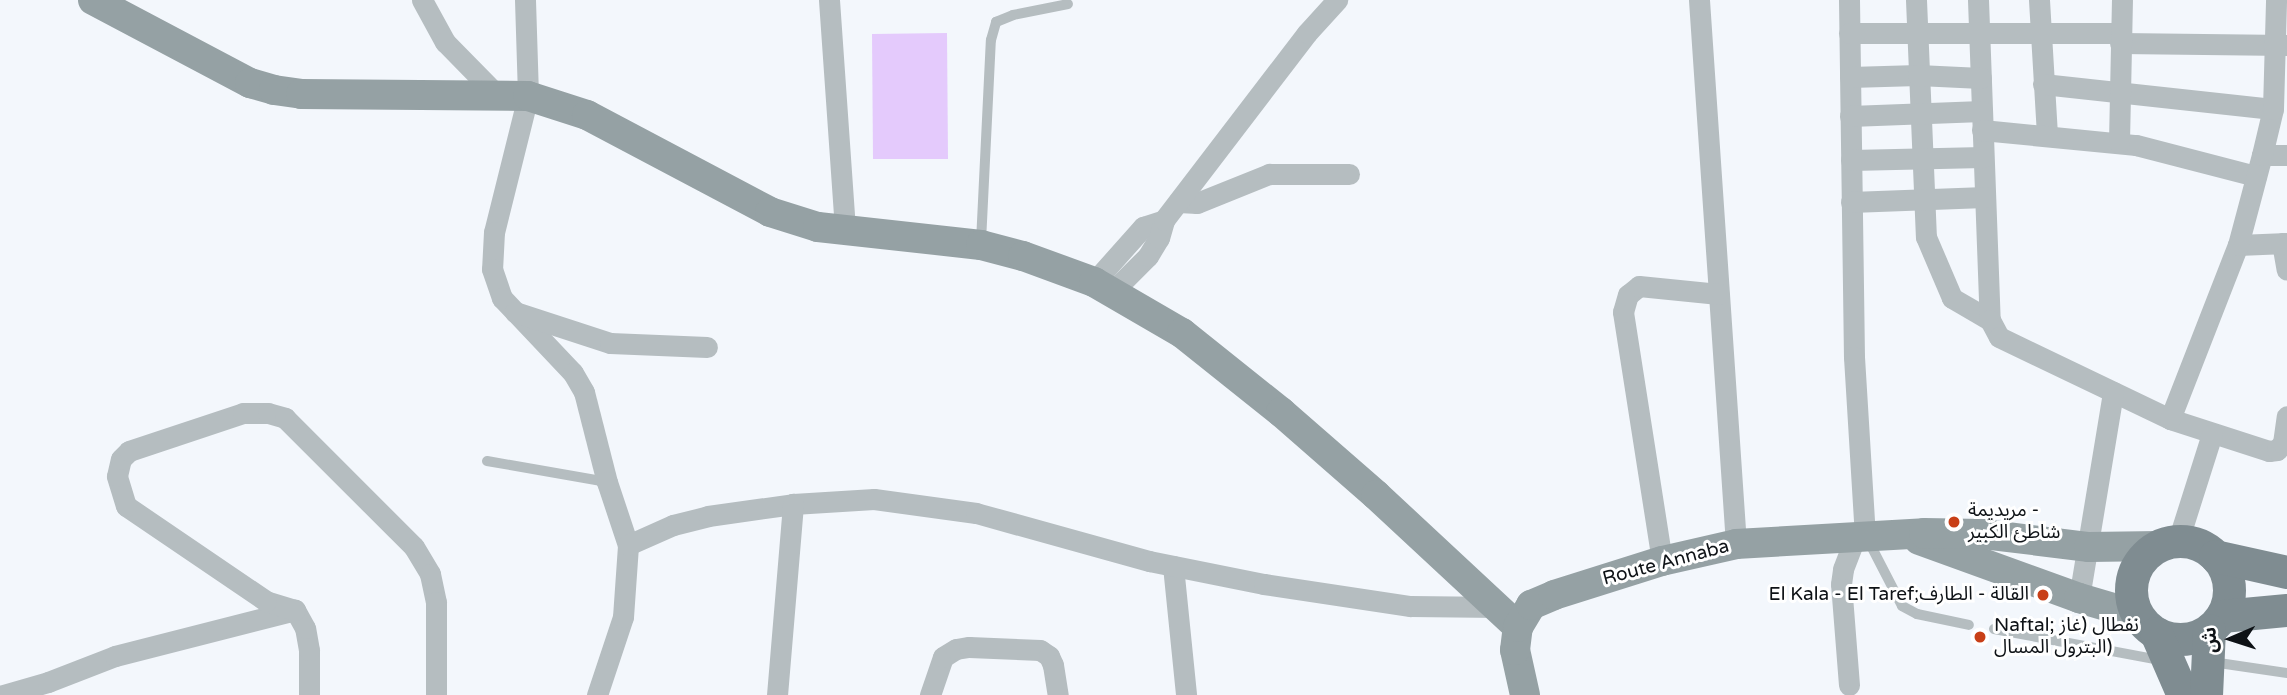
<!DOCTYPE html>
<meta charset="utf-8">
<style>
body{margin:0}
#map{position:relative;width:2287px;height:695px;overflow:hidden;background:#f3f7fc;font-family:"Varela Round","Noto Sans Arabic",sans-serif}
div>[style]{position:absolute}
.green>*{inset:0;background:#e4cafc}
.lane>*{height:10px;margin:-5px;padding:0 5px;transform-origin:5px;border-radius:5px;background:#b5bdc0}
.street>*{height:21px;margin:-10.5px;padding:0 10.5px;transform-origin:10.5px;border-radius:10.5px;background:#b5bdc0}
.secondary>*{height:30px;margin:-15px;padding:0 15px;transform-origin:15px;border-radius:15px;background:#95a1a4}
.primary>*{height:33px;margin:-16.5px;padding:0 16.5px;transform-origin:16.5px;border-radius:16.5px;background:#7f8c91}
.primary>.ring{margin:-16.5px;padding:0;box-sizing:content-box;background:none;border:33px solid #7f8c91;border-radius:50%}
.dots>*{width:19px;height:19px;translate:-50% -50%;box-sizing:border-box;border:4px solid #fff;border-radius:50%}
span{translate:-50% -50%;white-space:nowrap;text-align:center;line-height:1.15;-webkit-text-stroke:6px #fff;paint-order:stroke}
.poi-label{font-size:19px;color:#0e1216}
.left{translate:0 -50%;text-align:left}
.right{translate:-100% -50%;text-align:right}
.street-label{font-size:19px;color:#0e1216}
.north{position:absolute;left:2196px;top:604px;width:70px;height:70px;-webkit-text-stroke:5px #fff;paint-order:stroke;rotate:267deg;font-size:19px;font-weight:700;line-height:28px;text-align:center;color:#0e1216}
.north::after{content:'';display:block;margin:auto;width:24px;height:32px;background:#0e1216;clip-path:polygon(50% 0,100% 100%,50% 72%,0 100%)}
</style>
<div id="map">
<div class="green">
<i style="clip-path:polygon(947px 33px,948px 159px,873px 159px,872px 34px)"></i>
</div>
<div class="lane">
<i style="left:981px;top:242px;width:202px;rotate:-87.2deg"></i>
<i style="left:991px;top:40px;width:19px;rotate:-74deg"></i>
<i style="left:996px;top:22px;width:18px;rotate:-22deg"></i>
<i style="left:1013px;top:15px;width:56px;rotate:-11.3deg"></i>
<i style="left:487px;top:461px;width:122px;rotate:9.9deg"></i>
<i style="left:1868px;top:540px;width:74px;rotate:62.7deg"></i>
<i style="left:1902px;top:606px;width:17px;rotate:28deg"></i>
<i style="left:1917px;top:614px;width:53px;rotate:11.9deg"></i>
<i style="left:1994px;top:629px;width:169px;rotate:10.6deg"></i>
<i style="left:2212px;top:662px;width:76px;rotate:8.3deg"></i>
</div>
<div class="street">
<i style="left:422px;top:0;width:48px;rotate:61.3deg"></i>
<i style="left:445px;top:42px;width:74px;rotate:45.5deg"></i>
<i style="left:525px;top:0;width:96px;rotate:88.2deg"></i>
<i style="left:528px;top:96px;width:140px;rotate:104deg"></i>
<i style="left:494px;top:232px;width:37px;rotate:93deg"></i>
<i style="left:492px;top:269px;width:31px;rotate:71deg"></i>
<i style="left:502px;top:298px;width:103px;rotate:46.6deg"></i>
<i style="left:573px;top:373px;width:22px;rotate:60deg"></i>
<i style="left:584px;top:392px;width:93px;rotate:75.7deg"></i>
<i style="left:607px;top:482px;width:66px;rotate:71.6deg"></i>
<i style="left:829px;top:0;width:232px;rotate:86deg"></i>
<i style="left:1699px;top:0;width:545px;rotate:86.11deg"></i>
<i style="left:1849px;top:0;width:357px;rotate:89.2deg"></i>
<i style="left:1854px;top:357px;width:178px;rotate:86.5deg"></i>
<i style="left:1916px;top:0;width:237px;rotate:87.6deg"></i>
<i style="left:1926px;top:237px;width:66px;rotate:66.9deg"></i>
<i style="left:1952px;top:298px;width:44px;rotate:30.1deg"></i>
<i style="left:1978px;top:0;width:320px;rotate:87.9deg"></i>
<i style="left:1990px;top:320px;width:19px;rotate:62deg"></i>
<i style="left:1999px;top:337px;width:190px;rotate:25.6deg"></i>
<i style="left:2170px;top:419px;width:104px;rotate:17.9deg"></i>
<i style="left:2269px;top:451px;width:8px;rotate:-7deg"></i>
<i style="left:2277px;top:450px;width:9px;rotate:-49deg"></i>
<i style="left:2283px;top:443px;width:27px;rotate:-82deg"></i>
<i style="left:2039px;top:0;width:135px;rotate:86.6deg"></i>
<i style="left:1849px;top:33px;width:271px"></i>
<i style="left:2120px;top:43px;width:167px;rotate:0.7deg"></i>
<i style="left:1850px;top:77px;width:68px;rotate:-1.7deg"></i>
<i style="left:1918px;top:75px;width:63px;rotate:2.7deg"></i>
<i style="left:2043px;top:84px;width:231px;rotate:6.2deg"></i>
<i style="left:1850px;top:116px;width:132px;rotate:-2.2deg"></i>
<i style="left:1982px;top:130px;width:155px;rotate:5.6deg"></i>
<i style="left:2136px;top:145px;width:124px;rotate:14.5deg"></i>
<i style="left:2119px;top:142px;width:142px;rotate:-88.8deg"></i>
<i style="left:2262px;top:155px;width:25px"></i>
<i style="left:1851px;top:160px;width:132px;rotate:-1.3deg"></i>
<i style="left:1178px;top:202px;width:19px;rotate:3deg"></i>
<i style="left:1197px;top:203px;width:78px;rotate:-21.9deg"></i>
<i style="left:1269px;top:174px;width:80px"></i>
<i style="left:1851px;top:202px;width:134px;rotate:-2.1deg"></i>
<i style="left:2282px;top:243px;width:27px;rotate:80deg"></i>
<i style="left:2238px;top:245px;width:49px;rotate:-2.3deg"></i>
<i style="left:1094px;top:282px;width:74px;rotate:-48.3deg"></i>
<i style="left:1143px;top:227px;width:22px;rotate:-18deg"></i>
<i style="left:1113px;top:291px;width:49px;rotate:-45deg"></i>
<i style="left:1148px;top:256px;width:21px;rotate:-59deg"></i>
<i style="left:1159px;top:238px;width:19px;rotate:-74deg"></i>
<i style="left:1164px;top:220px;width:235px;rotate:-52.6deg"></i>
<i style="left:1307px;top:33px;width:45px;rotate:-47.7deg"></i>
<i style="left:515px;top:312px;width:100px;rotate:18.1deg"></i>
<i style="left:610px;top:343px;width:97px;rotate:2.4deg"></i>
<i style="left:2170px;top:419px;width:187px;rotate:-68.7deg"></i>
<i style="left:2238px;top:245px;width:93px;rotate:-75.1deg"></i>
<i style="left:2262px;top:155px;width:47px;rotate:-76.6deg"></i>
<i style="left:2273px;top:109px;width:109px;rotate:-88.4deg"></i>
<i style="left:2178px;top:541px;width:112px;rotate:-72.4deg"></i>
<i style="left:1662px;top:561px;width:252px;rotate:-98.9deg"></i>
<i style="left:1623px;top:312px;width:18px;rotate:-74deg"></i>
<i style="left:1628px;top:295px;width:14px;rotate:-39deg"></i>
<i style="left:1639px;top:286px;width:80px;rotate:5.7deg"></i>
<i style="left:1173px;top:566px;width:130px;rotate:84.2deg"></i>
<i style="left:2079px;top:598px;width:209px;rotate:-80.6deg"></i>
<i style="left:1849px;top:685px;width:101px;rotate:-94.5deg"></i>
<i style="left:1841px;top:584px;width:15px;rotate:-82deg"></i>
<i style="left:1843px;top:569px;width:36px;rotate:-69deg"></i>
<i style="left:3px;top:695px;width:47px;rotate:-16.1deg"></i>
<i style="left:48px;top:682px;width:72px;rotate:-21.2deg"></i>
<i style="left:115px;top:656px;width:186px;rotate:-14.3deg"></i>
<i style="left:309px;top:695px;width:45px;rotate:-90deg"></i>
<i style="left:309px;top:650px;width:22px;rotate:-100deg"></i>
<i style="left:305px;top:628px;width:21px;rotate:-119deg"></i>
<i style="left:295px;top:610px;width:30px;rotate:-163deg"></i>
<i style="left:266px;top:601px;width:169px;rotate:-145.8deg"></i>
<i style="left:126px;top:506px;width:31px;rotate:-107deg"></i>
<i style="left:117px;top:476px;width:17px;rotate:-77deg"></i>
<i style="left:121px;top:459px;width:11px;rotate:-45deg"></i>
<i style="left:129px;top:451px;width:120px;rotate:-18.4deg"></i>
<i style="left:243px;top:413px;width:25px"></i>
<i style="left:268px;top:413px;width:18px;rotate:16deg"></i>
<i style="left:285px;top:418px;width:182px;rotate:45deg"></i>
<i style="left:414px;top:547px;width:31px;rotate:59deg"></i>
<i style="left:430px;top:574px;width:29px;rotate:78deg"></i>
<i style="left:436px;top:602px;width:93px;rotate:90deg"></i>
<i style="left:597px;top:695px;width:82px;rotate:-71.6deg"></i>
<i style="left:623px;top:617px;width:72px;rotate:-86deg"></i>
<i style="left:628px;top:545px;width:49px;rotate:-24deg"></i>
<i style="left:673px;top:525px;width:36px;rotate:-14deg"></i>
<i style="left:708px;top:516px;width:86px;rotate:-8deg"></i>
<i style="left:793px;top:504px;width:81px;rotate:-3.5deg"></i>
<i style="left:874px;top:499px;width:103px;rotate:7.8deg"></i>
<i style="left:976px;top:513px;width:180px;rotate:15.5deg"></i>
<i style="left:1149px;top:561px;width:117px;rotate:11.3deg"></i>
<i style="left:1264px;top:584px;width:148px;rotate:8.6deg"></i>
<i style="left:1410px;top:606px;width:89px;rotate:0.6deg"></i>
<i style="left:777px;top:695px;width:192px;rotate:-85.2deg"></i>
<i style="left:930px;top:695px;width:40px;rotate:-71.1deg"></i>
<i style="left:943px;top:657px;width:15px;rotate:-32deg"></i>
<i style="left:956px;top:649px;width:13px;rotate:-9deg"></i>
<i style="left:969px;top:647px;width:71px;rotate:2.4deg"></i>
<i style="left:1040px;top:650px;width:11px;rotate:34deg"></i>
<i style="left:1049px;top:656px;width:10px;rotate:66deg"></i>
<i style="left:1053px;top:665px;width:30px;rotate:81deg"></i>
</div>
<div class="secondary">
<i style="left:93px;top:0;width:178px;rotate:27.9deg"></i>
<i style="left:250px;top:83px;width:25px;rotate:16deg"></i>
<i style="left:274px;top:90px;width:27px;rotate:8deg"></i>
<i style="left:301px;top:94px;width:227px;rotate:0.5deg"></i>
<i style="left:528px;top:96px;width:62px;rotate:17.9deg"></i>
<i style="left:587px;top:115px;width:207px;rotate:27.9deg"></i>
<i style="left:770px;top:212px;width:50px;rotate:17.4deg"></i>
<i style="left:818px;top:227px;width:164px;rotate:6.3deg"></i>
<i style="left:981px;top:245px;width:43px;rotate:14.7deg"></i>
<i style="left:1023px;top:256px;width:76px;rotate:20.1deg"></i>
<i style="left:1094px;top:282px;width:102px;rotate:30.1deg"></i>
<i style="left:1182px;top:333px;width:127px;rotate:38.6deg"></i>
<i style="left:1281px;top:412px;width:126px;rotate:41.1deg"></i>
<i style="left:1376px;top:495px;width:194px;rotate:42.9deg"></i>
<i style="left:1919px;top:540px;width:170px;rotate:19.9deg"></i>
<i style="left:2079px;top:598px;width:60px;rotate:16.3deg"></i>
<i style="left:1525px;top:695px;width:46px;rotate:-102.5deg"></i>
<i style="left:1515px;top:650px;width:23px;rotate:-83deg"></i>
<i style="left:1518px;top:627px;width:26px;rotate:-59deg"></i>
<i style="left:1531px;top:605px;width:25px;rotate:-23deg"></i>
<i style="left:1554px;top:595px;width:113px;rotate:-17.5deg"></i>
<i style="left:1662px;top:561px;width:76px;rotate:-12.9deg"></i>
<i style="left:1736px;top:544px;width:188px;rotate:-3.3deg"></i>
<i style="left:1924px;top:533px;width:59px;rotate:1deg"></i>
<i style="left:1983px;top:534px;width:107px;rotate:7deg"></i>
<i style="left:2089px;top:547px;width:70px;rotate:-0.8deg"></i>
</div>
<div class="primary">
<i class="ring" style="left:2131px;top:541px;width:65px;height:65px"></i>
<i style="left:2215px;top:556px;width:74px;rotate:12.5deg"></i>
<i style="left:2222px;top:616px;width:65px;rotate:-5.3deg"></i>
<i style="left:2156px;top:633px;width:68px;rotate:66.5deg"></i>
<i style="left:2206px;top:695px;width:65px;rotate:-87.4deg"></i>
</div>
<div class="dots">
<i style="left:1954px;top:522px;background:#c83f17"></i>
<i style="left:2043px;top:595px;background:#c83f17"></i>
<i style="left:1980px;top:637px;background:#c83f17"></i>
</div>
<div class="poi-label">
<span class="left" style="left:1968px;top:522px">مريديمة -<br>شاطئ الكبير</span>
<span class="right" style="left:2029px;top:595px">El Kala - El Taref;القالة - الطارف</span>
<span class="left" style="left:1994px;top:637px">Naftal; نفطال (غاز<br>البترول المسال)</span>
</div>
<div class="street-label">
<span style="left:1666px;top:563px;rotate:-15deg">Route Annaba</span>
</div>
<div class="north">ش</div>
</div>
